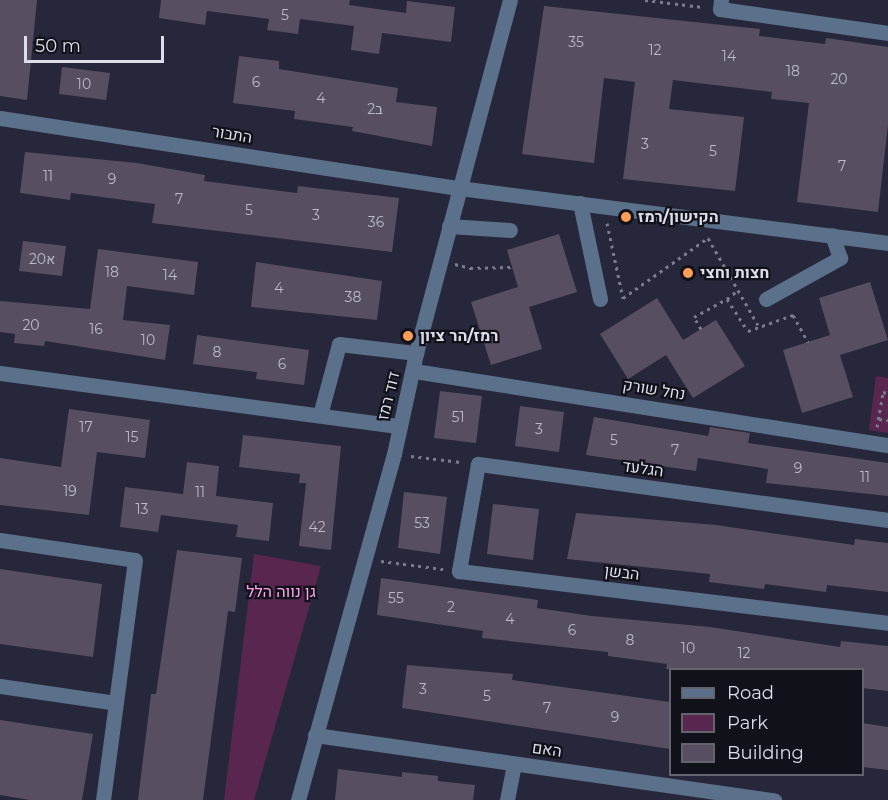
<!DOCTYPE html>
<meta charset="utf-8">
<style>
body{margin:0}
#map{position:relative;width:888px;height:800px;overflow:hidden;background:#26273a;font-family:Montserrat,Heebo,sans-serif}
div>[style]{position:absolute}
.green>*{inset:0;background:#58264f}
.building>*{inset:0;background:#584e61}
.path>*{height:3px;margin-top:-1.5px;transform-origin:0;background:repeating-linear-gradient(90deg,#7b7c8c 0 3px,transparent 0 7.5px)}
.minor>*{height:15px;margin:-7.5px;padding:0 7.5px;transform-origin:7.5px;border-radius:7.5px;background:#5b708b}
.dots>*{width:16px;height:16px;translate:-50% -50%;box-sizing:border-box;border:3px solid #101119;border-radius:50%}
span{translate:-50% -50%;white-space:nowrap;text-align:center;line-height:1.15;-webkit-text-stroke:4.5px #101119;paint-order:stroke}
.number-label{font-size:14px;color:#bcbac8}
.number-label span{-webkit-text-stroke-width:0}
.street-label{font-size:16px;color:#dddeea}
.poi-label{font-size:16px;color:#dddeea;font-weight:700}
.left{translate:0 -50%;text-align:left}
.park-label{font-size:16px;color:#fda2ea}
.legend{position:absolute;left:669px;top:668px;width:195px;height:108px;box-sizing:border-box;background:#101119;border:2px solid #62636d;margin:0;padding:8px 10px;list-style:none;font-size:18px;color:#dddeea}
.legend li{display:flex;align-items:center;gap:12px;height:30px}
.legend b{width:30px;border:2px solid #62636d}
.scale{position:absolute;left:24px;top:36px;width:140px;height:27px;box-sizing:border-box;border:3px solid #dddeea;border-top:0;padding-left:8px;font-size:18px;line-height:21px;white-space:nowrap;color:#dddeea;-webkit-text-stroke:4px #101119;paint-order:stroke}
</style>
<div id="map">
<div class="green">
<i style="clip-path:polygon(876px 376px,888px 378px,888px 433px,869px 430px)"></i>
<i style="clip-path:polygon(254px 554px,321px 566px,254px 800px,224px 800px)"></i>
</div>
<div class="building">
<i style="clip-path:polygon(0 0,37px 0,27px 100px,0 96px)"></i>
<i style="clip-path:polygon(161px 0,350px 0,349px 5px,406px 13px,407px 1px,455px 7px,451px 42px,382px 33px,379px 54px,351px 50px,354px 26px,300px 19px,298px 34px,267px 30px,269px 19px,207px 11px,205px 25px,159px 18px)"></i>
<i style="clip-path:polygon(544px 6px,760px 29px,759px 36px,825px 44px,826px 38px,888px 47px,888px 125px,878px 212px,797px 202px,809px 103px,771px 99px,772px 92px,673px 80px,669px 109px,744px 117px,735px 191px,623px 179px,635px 82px,604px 78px,594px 163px,522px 154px)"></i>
<i style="clip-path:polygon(239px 56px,279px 61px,279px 69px,398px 88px,396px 102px,437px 107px,432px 146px,352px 131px,353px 127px,294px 119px,295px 111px,233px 103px)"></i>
<i style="clip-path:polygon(62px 67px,110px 73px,106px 100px,59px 94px)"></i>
<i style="clip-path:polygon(25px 152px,137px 163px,205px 175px,204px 181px,297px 193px,298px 186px,399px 198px,392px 252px,152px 223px,155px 204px,71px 193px,70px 200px,20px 193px)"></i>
<i style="clip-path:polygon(559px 234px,577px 292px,529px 307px,542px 349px,491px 365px,471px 302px,518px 287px,507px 250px)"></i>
<i style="clip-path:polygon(23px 241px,66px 246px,62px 276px,19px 271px)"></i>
<i style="clip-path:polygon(98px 249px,198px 262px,194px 295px,127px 286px,123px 320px,170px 325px,165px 360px,45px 341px,44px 346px,14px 343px,15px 334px,0 332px,0 301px,90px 309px)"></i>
<i style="clip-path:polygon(256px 262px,382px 281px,377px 320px,251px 307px)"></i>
<i style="clip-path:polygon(870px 282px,888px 340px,840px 355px,853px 397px,802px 413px,783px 350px,830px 335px,819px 298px)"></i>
<i style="clip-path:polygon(657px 298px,683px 340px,716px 320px,745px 366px,693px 398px,666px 355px,628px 379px,600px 334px)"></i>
<i style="clip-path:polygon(197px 335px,309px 350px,304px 385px,256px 379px,257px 372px,193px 364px)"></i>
<i style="clip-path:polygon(440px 391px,482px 396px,476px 443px,434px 438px)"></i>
<i style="clip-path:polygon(520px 406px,564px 412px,559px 452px,515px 446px)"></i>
<i style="clip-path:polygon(69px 409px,150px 420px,145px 458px,97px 452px,89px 515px,0 505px,0 458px,61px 467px)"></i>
<i style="clip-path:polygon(594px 417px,708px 436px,710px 427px,750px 433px,748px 443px,888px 463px,888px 496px,766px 483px,768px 469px,698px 458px,696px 471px,586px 455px)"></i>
<i style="clip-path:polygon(243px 435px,341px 446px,331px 550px,299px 546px,306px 483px,299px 483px,300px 474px,239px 467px)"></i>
<i style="clip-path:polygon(187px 462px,219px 466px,216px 496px,273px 503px,269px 541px,236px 537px,238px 525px,161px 515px,158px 532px,120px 527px,125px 487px,183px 494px)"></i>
<i style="clip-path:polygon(404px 492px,447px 497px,440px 554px,398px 548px)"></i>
<i style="clip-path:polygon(493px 504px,539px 509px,533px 560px,487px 554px)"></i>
<i style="clip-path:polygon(576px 513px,716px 525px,854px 545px,855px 539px,888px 543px,888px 592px,827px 585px,826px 592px,765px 584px,764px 589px,709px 582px,710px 574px,567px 559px)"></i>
<i style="clip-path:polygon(177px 550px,242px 558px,235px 612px,228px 611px,203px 800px,138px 800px,151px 694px,156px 694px)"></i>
<i style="clip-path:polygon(0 569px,102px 584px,93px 657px,0 644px)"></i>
<i style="clip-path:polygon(381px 578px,538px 600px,537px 608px,592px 616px,710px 627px,840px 647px,841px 641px,888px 646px,888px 691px,862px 688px,862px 669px,666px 669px,667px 664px,608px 656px,608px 652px,482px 638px,483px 631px,377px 615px)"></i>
<i style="clip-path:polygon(407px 665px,513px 674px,512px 680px,670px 702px,670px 749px,402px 708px)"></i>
<i style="clip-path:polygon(0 720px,93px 734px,82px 800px,30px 800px,0 795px)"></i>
<i style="clip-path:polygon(862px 723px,888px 727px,888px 770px,862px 767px)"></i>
<i style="clip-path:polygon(338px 769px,402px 777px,402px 772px,438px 776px,438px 781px,475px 785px,473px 800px,335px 800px)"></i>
</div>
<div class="path">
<i style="left:645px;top:0;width:58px;rotate:6.9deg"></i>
<i style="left:607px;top:223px;width:77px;rotate:78deg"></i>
<i style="left:623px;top:298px;width:105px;rotate:-35.3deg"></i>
<i style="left:708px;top:238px;width:100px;rotate:60.1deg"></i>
<i style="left:455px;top:264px;width:16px;rotate:15deg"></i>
<i style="left:470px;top:268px;width:42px;rotate:-1.4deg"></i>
<i style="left:727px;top:299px;width:14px;rotate:-39deg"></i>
<i style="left:701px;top:329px;width:14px;rotate:-120deg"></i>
<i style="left:694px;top:317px;width:38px;rotate:-29deg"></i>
<i style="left:727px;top:299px;width:38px;rotate:57deg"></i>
<i style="left:748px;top:331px;width:48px;rotate:-19.6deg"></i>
<i style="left:793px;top:315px;width:31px;rotate:61deg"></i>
<i style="left:879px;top:419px;width:9px;rotate:6deg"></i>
<i style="left:877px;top:427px;width:36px;rotate:-80deg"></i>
<i style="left:883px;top:392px;width:5px;rotate:11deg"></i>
<i style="left:411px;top:456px;width:50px;rotate:6.8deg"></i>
<i style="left:381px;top:561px;width:63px;rotate:7.4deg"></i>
</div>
<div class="minor">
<i style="left:721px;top:0;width:9px;rotate:96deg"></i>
<i style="left:720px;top:9px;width:170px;rotate:8.1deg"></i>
<i style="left:0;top:118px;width:464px;rotate:8.7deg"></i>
<i style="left:459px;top:188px;width:433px;rotate:7.3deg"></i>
<i style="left:580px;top:203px;width:98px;rotate:78.2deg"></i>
<i style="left:449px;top:226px;width:61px;rotate:3.8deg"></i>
<i style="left:766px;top:299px;width:85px;rotate:-29deg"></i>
<i style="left:840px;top:258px;width:24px;rotate:-109deg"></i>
<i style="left:414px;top:371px;width:480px;rotate:8.9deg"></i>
<i style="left:0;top:373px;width:403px;rotate:7.6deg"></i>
<i style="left:320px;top:415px;width:73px;rotate:-75deg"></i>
<i style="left:339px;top:344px;width:78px;rotate:6.7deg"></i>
<i style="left:888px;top:520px;width:414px;rotate:-172.2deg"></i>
<i style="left:478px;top:464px;width:109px;rotate:100.1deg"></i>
<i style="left:459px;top:571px;width:432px;rotate:6.9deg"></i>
<i style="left:0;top:540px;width:136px;rotate:8.4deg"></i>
<i style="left:135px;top:560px;width:242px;rotate:97.6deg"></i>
<i style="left:0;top:686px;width:117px;rotate:8.3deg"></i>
<i style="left:315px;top:735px;width:464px;rotate:8.1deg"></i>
<i style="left:298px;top:800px;width:359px;rotate:-74.5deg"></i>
<i style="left:394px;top:454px;width:103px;rotate:-77.7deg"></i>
<i style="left:416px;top:353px;width:365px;rotate:-75.1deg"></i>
<i style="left:507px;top:800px;width:37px;rotate:-79deg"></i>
</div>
<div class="dots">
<i style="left:626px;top:217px;background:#fe9c58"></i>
<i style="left:688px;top:273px;background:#fe9c58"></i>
<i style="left:408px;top:336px;background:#fe9c58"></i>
</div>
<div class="number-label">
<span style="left:285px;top:15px">5</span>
<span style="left:576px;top:42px">35</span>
<span style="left:655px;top:50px">12</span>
<span style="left:729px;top:56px">14</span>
<span style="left:793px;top:71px">18</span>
<span style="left:839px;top:79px">20</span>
<span style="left:256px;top:82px">6</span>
<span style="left:84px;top:84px">10</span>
<span style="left:321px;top:98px">4</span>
<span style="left:375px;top:109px">2ב</span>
<span style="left:645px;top:144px">3</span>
<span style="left:713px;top:151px">5</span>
<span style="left:842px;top:166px">7</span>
<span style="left:48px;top:176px">11</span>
<span style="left:112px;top:179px">9</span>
<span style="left:179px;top:199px">7</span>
<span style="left:249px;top:210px">5</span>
<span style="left:316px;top:215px">3</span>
<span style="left:376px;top:222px">36</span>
<span style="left:42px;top:259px">20א</span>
<span style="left:112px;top:272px">18</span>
<span style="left:170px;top:275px">14</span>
<span style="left:279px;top:288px">4</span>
<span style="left:353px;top:297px">38</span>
<span style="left:31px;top:325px">20</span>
<span style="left:96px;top:329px">16</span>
<span style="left:148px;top:340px">10</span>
<span style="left:217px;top:352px">8</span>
<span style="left:282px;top:364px">6</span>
<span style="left:458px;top:417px">51</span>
<span style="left:86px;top:427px">17</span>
<span style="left:539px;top:429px">3</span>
<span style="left:132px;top:437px">15</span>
<span style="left:614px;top:440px">5</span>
<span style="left:675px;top:450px">7</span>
<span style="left:798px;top:468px">9</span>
<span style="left:865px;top:477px">11</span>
<span style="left:70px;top:491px">19</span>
<span style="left:200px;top:492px">11</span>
<span style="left:142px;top:509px">13</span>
<span style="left:422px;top:523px">53</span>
<span style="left:317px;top:527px">42</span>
<span style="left:396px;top:598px">55</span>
<span style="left:451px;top:607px">2</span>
<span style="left:510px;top:619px">4</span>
<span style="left:572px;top:630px">6</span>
<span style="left:630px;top:640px">8</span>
<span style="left:688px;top:648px">10</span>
<span style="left:744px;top:653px">12</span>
<span style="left:423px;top:689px">3</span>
<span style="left:487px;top:696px">5</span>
<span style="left:547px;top:708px">7</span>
<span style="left:615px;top:717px">9</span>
</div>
<div class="street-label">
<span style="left:232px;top:135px;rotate:9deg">התבור</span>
<span style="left:654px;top:390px;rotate:9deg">נחל שורק</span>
<span style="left:389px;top:396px;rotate:-76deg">דוד רמז</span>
<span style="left:643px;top:469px;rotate:8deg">הגלעד</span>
<span style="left:622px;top:573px;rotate:7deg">הבשן</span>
<span style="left:547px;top:750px;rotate:8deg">האם</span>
</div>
<div class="poi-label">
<span class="left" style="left:638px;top:217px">הקישון/רמז</span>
<span class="left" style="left:700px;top:273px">חצות וחצי</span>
<span class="left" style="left:420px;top:336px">רמז/הר ציון</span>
</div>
<div class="park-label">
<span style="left:281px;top:592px">גן נווה הלל</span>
</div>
<ul class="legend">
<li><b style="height:8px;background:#5b708b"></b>Road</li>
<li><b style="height:16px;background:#58264f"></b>Park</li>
<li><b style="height:16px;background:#584e61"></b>Building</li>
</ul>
<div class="scale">50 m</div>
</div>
